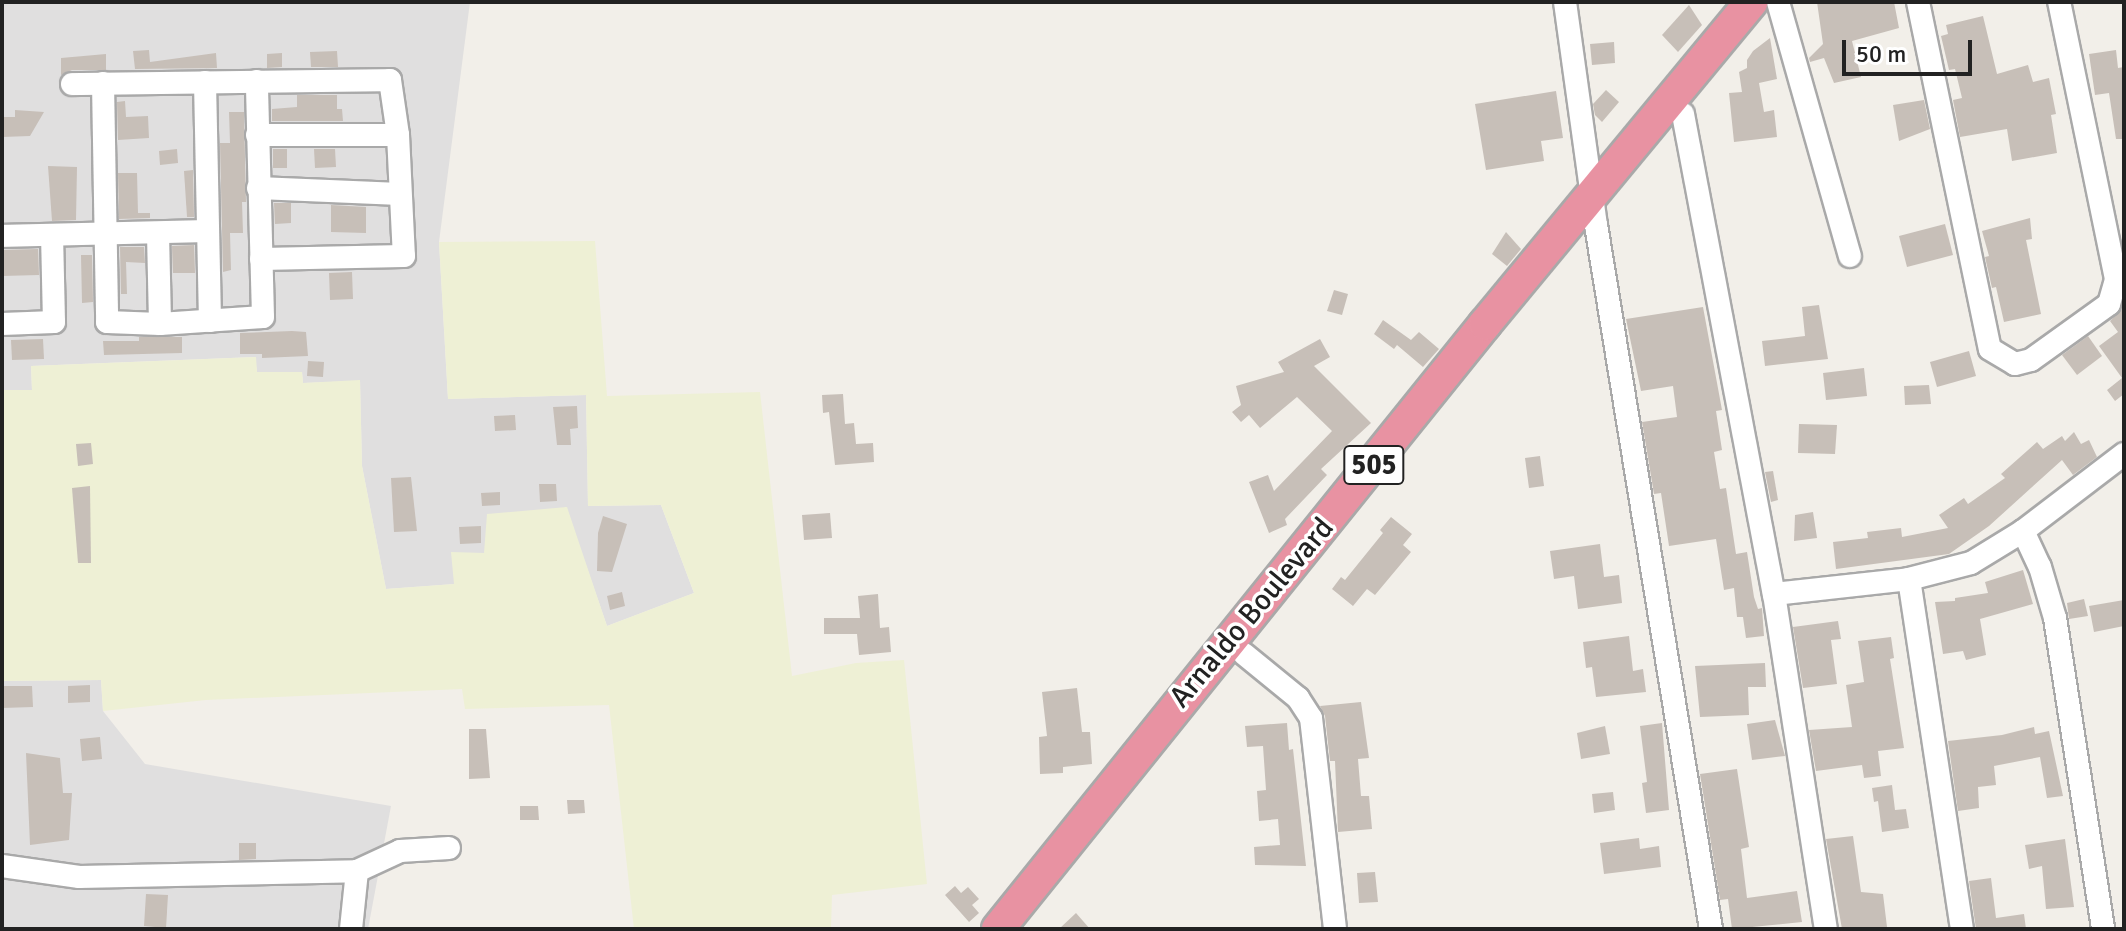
<!DOCTYPE html>
<style>
body{margin:0}
#map{position:relative;width:2126px;height:931px;overflow:hidden;background:#f2efe9;font-family:Signika,sans-serif}
div>[style]{position:absolute}
.residential>*{inset:0;background:#e0dfdf}
.farmland>*{inset:0;background:#eef0d5}
.building>*{inset:0;background:#c7bfb8}
.roads{filter:drop-shadow(2px 0 #a9a9a9) drop-shadow(-2px 0 #a9a9a9) drop-shadow(0 2px #a9a9a9) drop-shadow(0 -2px #a9a9a9)}
.minor>*{height:22px;margin:-11px;padding:0 11px;transform-origin:11px;border-radius:11px;background:#fff}
.highway>*{height:32px;margin:-16px;padding:0 16px;transform-origin:16px;border-radius:16px;background:#e892a2}
span{translate:-50% -50%;white-space:nowrap;text-align:center;line-height:1.15;-webkit-text-stroke:7px #fff;paint-order:stroke}
.shield-label span{padding:2px 6px;background:#fff;border:2px solid;border-radius:6px;-webkit-text-stroke-width:0}
.shield-label{font-size:28px;color:#222;font-weight:700}
.street-label{font-size:30px;color:#222}
.frame{position:absolute;inset:0;border:4px solid #222;pointer-events:none}
.scale{position:absolute;left:1842px;top:40px;width:130px;height:36px;box-sizing:border-box;border:4px solid #222;border-top:0;padding-left:10px;font-size:24px;line-height:28px;white-space:nowrap;color:#222;-webkit-text-stroke:6px #fff;paint-order:stroke}
</style>
<div id="map">
<div class="residential">
<i style="clip-path:polygon(2px 2px,470px 2px,439px 242px,448px 399px,586px 395px,588px 506px,661px 505px,694px 593px,607px 626px,566px 507px,484px 553px,455px 584px,386px 589px,362px 466px,360px 381px,303px 383px,302px 372px,257px 372px,255px 357px,31px 366px,32px 390px,2px 390px)"></i>
<i style="clip-path:polygon(101px 680px,103px 711px,145px 764px,391px 806px,368px 929px,2px 929px,2px 681px)"></i>
</div>
<div class="farmland">
<i style="clip-path:polygon(595px 241px,607px 396px,760px 392px,792px 676px,856px 663px,904px 660px,927px 884px,832px 895px,831px 929px,634px 929px,609px 705px,465px 709px,462px 689px,206px 700px,103px 711px,101px 680px,2px 681px,2px 390px,32px 390px,31px 366px,256px 357px,257px 372px,302px 372px,303px 383px,360px 380px,362px 466px,386px 589px,454px 584px,451px 552px,484px 553px,487px 514px,567px 507px,607px 626px,694px 593px,661px 505px,588px 506px,586px 395px,448px 399px,439px 242px)"></i>
</div>
<div class="building">
<i style="clip-path:polygon(1817px 2px,1894px 2px,1899px 28px,1852px 41px,1861px 77px,1834px 83px,1824px 58px,1810px 62px,1809px 58px,1823px 44px)"></i>
<i style="clip-path:polygon(1689px 5px,1702px 25px,1678px 52px,1662px 35px)"></i>
<i style="clip-path:polygon(1983px 16px,1997px 74px,2028px 65px,2033px 82px,2049px 78px,2056px 114px,2051px 115px,2057px 153px,2012px 161px,2007px 129px,1960px 137px,1953px 100px,1962px 98px,1955px 69px,1949px 70px,1941px 36px,1948px 34px,1946px 25px)"></i>
<i style="clip-path:polygon(1770px 38px,1777px 79px,1759px 83px,1764px 112px,1774px 110px,1777px 137px,1734px 142px,1729px 93px,1742px 92px,1739px 72px,1747px 68px,1747px 60px,1753px 51px)"></i>
<i style="clip-path:polygon(1614px 42px,1615px 63px,1592px 65px,1590px 44px)"></i>
<i style="clip-path:polygon(149px 50px,150px 62px,216px 53px,217px 68px,135px 69px,133px 51px)"></i>
<i style="clip-path:polygon(2116px 50px,2118px 68px,2124px 67px,2124px 139px,2116px 139px,2109px 93px,2095px 95px,2089px 54px)"></i>
<i style="clip-path:polygon(337px 51px,338px 67px,311px 67px,310px 52px)"></i>
<i style="clip-path:polygon(282px 53px,282px 67px,267px 68px,267px 54px)"></i>
<i style="clip-path:polygon(106px 54px,106px 70px,72px 70px,61px 75px,61px 58px)"></i>
<i style="clip-path:polygon(1606px 90px,1619px 102px,1602px 122px,1595px 115px,1593px 104px)"></i>
<i style="clip-path:polygon(1556px 91px,1563px 138px,1541px 141px,1544px 161px,1486px 170px,1475px 104px)"></i>
<i style="clip-path:polygon(297px 95px,337px 95px,337px 109px,342px 109px,343px 121px,272px 121px,272px 109px,297px 107px)"></i>
<i style="clip-path:polygon(1924px 100px,1930px 129px,1899px 141px,1893px 105px)"></i>
<i style="clip-path:polygon(125px 101px,126px 117px,148px 116px,149px 138px,118px 140px,117px 102px)"></i>
<i style="clip-path:polygon(15px 110px,44px 112px,30px 136px,2px 137px,2px 117px,15px 117px)"></i>
<i style="clip-path:polygon(229px 112px,244px 112px,246px 202px,242px 202px,243px 233px,230px 233px,231px 270px,223px 272px,220px 143px,230px 143px)"></i>
<i style="clip-path:polygon(177px 149px,178px 163px,160px 165px,159px 151px)"></i>
<i style="clip-path:polygon(273px 149px,287px 149px,287px 168px,273px 168px)"></i>
<i style="clip-path:polygon(314px 149px,335px 149px,336px 167px,315px 168px)"></i>
<i style="clip-path:polygon(48px 166px,77px 167px,76px 220px,52px 221px)"></i>
<i style="clip-path:polygon(193px 170px,194px 217px,187px 217px,184px 171px)"></i>
<i style="clip-path:polygon(118px 173px,137px 173px,138px 213px,150px 213px,150px 218px,119px 219px)"></i>
<i style="clip-path:polygon(274px 203px,291px 203px,291px 223px,275px 224px)"></i>
<i style="clip-path:polygon(331px 205px,366px 207px,366px 233px,331px 232px)"></i>
<i style="clip-path:polygon(2030px 218px,2032px 239px,2026px 240px,2041px 314px,2004px 322px,1996px 287px,1992px 288px,1985px 257px,1989px 256px,1982px 231px)"></i>
<i style="clip-path:polygon(1945px 224px,1953px 255px,1907px 267px,1899px 236px)"></i>
<i style="clip-path:polygon(1506px 232px,1521px 249px,1507px 266px,1492px 254px)"></i>
<i style="clip-path:polygon(194px 245px,195px 273px,173px 273px,172px 246px)"></i>
<i style="clip-path:polygon(120px 247px,144px 247px,145px 263px,126px 262px,127px 294px,121px 294px)"></i>
<i style="clip-path:polygon(38px 249px,39px 275px,2px 276px,2px 250px)"></i>
<i style="clip-path:polygon(81px 255px,92px 255px,93px 302px,82px 303px)"></i>
<i style="clip-path:polygon(352px 272px,353px 299px,330px 300px,329px 273px)"></i>
<i style="clip-path:polygon(1334px 290px,1348px 294px,1342px 315px,1327px 311px)"></i>
<i style="clip-path:polygon(1819px 305px,1828px 359px,1765px 366px,1762px 341px,1805px 336px,1802px 307px)"></i>
<i style="clip-path:polygon(1703px 307px,1722px 410px,1716px 411px,1722px 450px,1714px 452px,1720px 489px,1726px 488px,1736px 554px,1747px 552px,1754px 597px,1758px 609px,1762px 608px,1764px 636px,1746px 638px,1743px 617px,1737px 617px,1734px 588px,1724px 590px,1716px 539px,1669px 546px,1661px 493px,1654px 494px,1642px 422px,1677px 417px,1673px 386px,1641px 391px,1626px 319px)"></i>
<i style="clip-path:polygon(2124px 307px,2124px 394px,2115px 401px,2107px 390px,2122px 378px,2099px 346px,2118px 332px,2110px 321px)"></i>
<i style="clip-path:polygon(1383px 320px,1411px 340px,1419px 332px,1439px 349px,1423px 367px,1397px 345px,1394px 349px,1374px 334px)"></i>
<i style="clip-path:polygon(292px 331px,306px 332px,308px 356px,262px 358px,262px 354px,240px 354px,240px 333px)"></i>
<i style="clip-path:polygon(2088px 336px,2102px 356px,2077px 375px,2062px 355px)"></i>
<i style="clip-path:polygon(139px 337px,182px 337px,182px 353px,104px 355px,103px 341px,139px 341px)"></i>
<i style="clip-path:polygon(43px 339px,44px 359px,12px 360px,11px 340px)"></i>
<i style="clip-path:polygon(1320px 339px,1330px 357px,1314px 366px,1371px 423px,1321px 469px,1327px 475px,1285px 519px,1287px 525px,1269px 533px,1249px 482px,1268px 475px,1274px 491px,1332px 431px,1297px 397px,1260px 428px,1249px 415px,1241px 422px,1232px 412px,1241px 405px,1236px 386px,1284px 372px,1278px 362px)"></i>
<i style="clip-path:polygon(1969px 351px,1976px 376px,1937px 387px,1930px 362px)"></i>
<i style="clip-path:polygon(308px 361px,324px 362px,323px 377px,307px 376px)"></i>
<i style="clip-path:polygon(1864px 368px,1867px 396px,1826px 400px,1823px 373px)"></i>
<i style="clip-path:polygon(1929px 385px,1931px 404px,1905px 405px,1904px 386px)"></i>
<i style="clip-path:polygon(843px 394px,845px 424px,854px 423px,856px 444px,873px 443px,874px 462px,835px 465px,829px 412px,823px 413px,822px 395px)"></i>
<i style="clip-path:polygon(577px 406px,578px 428px,570px 429px,571px 445px,557px 445px,553px 407px)"></i>
<i style="clip-path:polygon(515px 415px,516px 430px,495px 431px,494px 416px)"></i>
<i style="clip-path:polygon(1799px 424px,1837px 425px,1835px 454px,1798px 453px)"></i>
<i style="clip-path:polygon(2074px 432px,2081px 444px,2089px 440px,2097px 457px,2073px 475px,2062px 460px,1989px 526px,1949px 554px,1836px 569px,1833px 542px,1868px 538px,1867px 532px,1901px 528px,1902px 537px,1948px 528px,1939px 515px,1964px 498px,1968px 504px,2005px 478px,2001px 474px,2037px 442px,2043px 449px,2062px 436px,2065px 441px)"></i>
<i style="clip-path:polygon(91px 443px,93px 464px,78px 466px,76px 444px)"></i>
<i style="clip-path:polygon(1540px 456px,1544px 486px,1529px 488px,1525px 458px)"></i>
<i style="clip-path:polygon(1773px 471px,1778px 500px,1771px 502px,1765px 472px)"></i>
<i style="clip-path:polygon(411px 477px,417px 531px,394px 532px,391px 478px)"></i>
<i style="clip-path:polygon(539px 484px,556px 484px,557px 501px,540px 502px)"></i>
<i style="clip-path:polygon(90px 486px,91px 563px,78px 563px,72px 488px)"></i>
<i style="clip-path:polygon(500px 492px,500px 505px,482px 506px,481px 493px)"></i>
<i style="clip-path:polygon(1813px 512px,1817px 538px,1794px 541px,1795px 515px)"></i>
<i style="clip-path:polygon(830px 513px,832px 538px,804px 540px,802px 515px)"></i>
<i style="clip-path:polygon(603px 516px,627px 524px,612px 572px,597px 571px,598px 533px)"></i>
<i style="clip-path:polygon(1391px 517px,1412px 534px,1403px 545px,1411px 552px,1375px 595px,1367px 589px,1353px 606px,1332px 589px,1341px 577px,1345px 580px,1383px 533px,1380px 530px)"></i>
<i style="clip-path:polygon(481px 526px,481px 543px,460px 544px,459px 527px)"></i>
<i style="clip-path:polygon(1600px 544px,1604px 577px,1619px 575px,1622px 603px,1578px 609px,1574px 576px,1554px 579px,1550px 551px)"></i>
<i style="clip-path:polygon(2023px 570px,2033px 604px,1980px 619px,1986px 655px,1966px 660px,1963px 651px,1943px 654px,1935px 602px,1955px 601px,1955px 598px,1988px 593px,1985px 582px)"></i>
<i style="clip-path:polygon(622px 592px,625px 606px,610px 610px,607px 596px)"></i>
<i style="clip-path:polygon(878px 594px,880px 628px,889px 627px,891px 652px,859px 655px,857px 634px,824px 634px,824px 618px,860px 618px,858px 596px)"></i>
<i style="clip-path:polygon(2084px 599px,2088px 616px,2069px 619px,2067px 603px)"></i>
<i style="clip-path:polygon(2124px 600px,2124px 626px,2094px 632px,2089px 606px)"></i>
<i style="clip-path:polygon(1838px 621px,1841px 639px,1831px 640px,1837px 684px,1803px 688px,1793px 627px)"></i>
<i style="clip-path:polygon(1629px 636px,1633px 671px,1643px 669px,1646px 692px,1596px 697px,1592px 667px,1586px 668px,1583px 642px)"></i>
<i style="clip-path:polygon(1891px 637px,1894px 658px,1890px 659px,1904px 748px,1878px 751px,1881px 776px,1864px 778px,1862px 765px,1816px 771px,1809px 730px,1852px 727px,1846px 685px,1864px 682px,1858px 641px)"></i>
<i style="clip-path:polygon(1765px 663px,1766px 687px,1748px 687px,1749px 715px,1700px 717px,1695px 666px)"></i>
<i style="clip-path:polygon(90px 685px,90px 702px,68px 703px,68px 686px)"></i>
<i style="clip-path:polygon(2px 686px,32px 686px,33px 707px,2px 708px)"></i>
<i style="clip-path:polygon(1077px 688px,1082px 732px,1090px 732px,1092px 764px,1063px 767px,1063px 773px,1040px 774px,1039px 737px,1047px 736px,1042px 692px)"></i>
<i style="clip-path:polygon(1361px 702px,1369px 758px,1358px 759px,1361px 796px,1369px 796px,1372px 829px,1338px 832px,1335px 761px,1330px 761px,1325px 716px,1320px 706px)"></i>
<i style="clip-path:polygon(1775px 720px,1785px 756px,1752px 760px,1747px 724px)"></i>
<i style="clip-path:polygon(1287px 723px,1289px 750px,1293px 749px,1306px 866px,1255px 865px,1254px 847px,1280px 845px,1278px 819px,1259px 821px,1257px 791px,1266px 790px,1263px 746px,1247px 747px,1245px 726px)"></i>
<i style="clip-path:polygon(1662px 723px,1669px 810px,1646px 813px,1642px 783px,1647px 782px,1640px 726px)"></i>
<i style="clip-path:polygon(1605px 726px,1610px 754px,1581px 759px,1577px 733px)"></i>
<i style="clip-path:polygon(2034px 727px,2035px 734px,2049px 731px,2063px 796px,2047px 798px,2040px 757px,1994px 766px,1996px 785px,1978px 787px,1979px 808px,1958px 811px,1948px 741px,2002px 735px)"></i>
<i style="clip-path:polygon(469px 729px,486px 729px,490px 778px,469px 779px)"></i>
<i style="clip-path:polygon(100px 737px,102px 759px,82px 761px,80px 739px)"></i>
<i style="clip-path:polygon(26px 753px,60px 758px,63px 793px,72px 793px,69px 840px,30px 845px)"></i>
<i style="clip-path:polygon(1737px 769px,1749px 847px,1741px 849px,1747px 898px,1797px 891px,1802px 922px,1732px 929px,1728px 899px,1720px 900px,1700px 774px)"></i>
<i style="clip-path:polygon(1892px 785px,1895px 810px,1906px 809px,1909px 828px,1882px 832px,1878px 801px,1874px 802px,1872px 788px)"></i>
<i style="clip-path:polygon(1613px 792px,1615px 810px,1594px 813px,1592px 794px)"></i>
<i style="clip-path:polygon(567px 800px,584px 800px,585px 813px,568px 814px)"></i>
<i style="clip-path:polygon(520px 806px,538px 806px,539px 820px,520px 820px)"></i>
<i style="clip-path:polygon(1853px 836px,1861px 892px,1883px 894px,1887px 927px,1842px 929px,1826px 839px)"></i>
<i style="clip-path:polygon(1639px 838px,1640px 849px,1659px 846px,1661px 867px,1604px 874px,1600px 843px)"></i>
<i style="clip-path:polygon(2065px 839px,2074px 907px,2046px 909px,2042px 866px,2029px 869px,2025px 845px)"></i>
<i style="clip-path:polygon(239px 843px,256px 843px,256px 859px,239px 860px)"></i>
<i style="clip-path:polygon(1375px 872px,1378px 902px,1359px 903px,1357px 873px)"></i>
<i style="clip-path:polygon(1991px 878px,1996px 918px,2024px 914px,2026px 929px,1976px 929px,1969px 881px)"></i>
<i style="clip-path:polygon(955px 886px,961px 893px,968px 887px,979px 899px,972px 905px,979px 913px,969px 922px,945px 895px)"></i>
<i style="clip-path:polygon(146px 894px,168px 895px,166px 928px,144px 926px)"></i>
<i style="clip-path:polygon(1076px 913px,1090px 929px,1059px 929px)"></i>
</div>
<div class="roads">
<div class="minor">
<i style="left:1565px;top:2px;width:225px;rotate:82.1deg"></i>
<i style="left:1596px;top:225px;width:713px;rotate:80.72deg"></i>
<i style="left:1778px;top:2px;width:264px;rotate:74.2deg"></i>
<i style="left:1918px;top:2px;width:354px;rotate:78.3deg"></i>
<i style="left:1990px;top:349px;width:29px;rotate:31deg"></i>
<i style="left:2015px;top:364px;width:16px;rotate:-14deg"></i>
<i style="left:2031px;top:360px;width:96px;rotate:-35.7deg"></i>
<i style="left:2109px;top:304px;width:26px;rotate:-74deg"></i>
<i style="left:2116px;top:279px;width:283px;rotate:-101.6deg"></i>
<i style="left:205px;top:82px;width:239px;rotate:88.8deg"></i>
<i style="left:103px;top:83px;width:239px;rotate:89deg"></i>
<i style="left:107px;top:322px;width:53px;rotate:2.2deg"></i>
<i style="left:160px;top:324px;width:103px;rotate:-3.9deg"></i>
<i style="left:263px;top:317px;width:236px;rotate:-91.5deg"></i>
<i style="left:72px;top:84px;width:318px;rotate:-0.7deg"></i>
<i style="left:390px;top:80px;width:56px;rotate:81.7deg"></i>
<i style="left:398px;top:135px;width:121px;rotate:87.2deg"></i>
<i style="left:404px;top:256px;width:143px;rotate:178.8deg"></i>
<i style="left:1683px;top:114px;width:489px;rotate:79.3deg"></i>
<i style="left:1774px;top:594px;width:339px;rotate:81.2deg"></i>
<i style="left:257px;top:135px;width:141px"></i>
<i style="left:258px;top:188px;width:142px;rotate:2.4deg"></i>
<i style="left:158px;top:234px;width:90px;rotate:88.7deg"></i>
<i style="left:2px;top:236px;width:205px;rotate:-1.4deg"></i>
<i style="left:2px;top:324px;width:52px;rotate:-2.2deg"></i>
<i style="left:54px;top:322px;width:86px;rotate:-91.3deg"></i>
<i style="left:2023px;top:531px;width:40px;rotate:65deg"></i>
<i style="left:2040px;top:567px;width:53px;rotate:73.6deg"></i>
<i style="left:2055px;top:618px;width:315px;rotate:81.2deg"></i>
<i style="left:1909px;top:579px;width:354px;rotate:81.4deg"></i>
<i style="left:1774px;top:594px;width:136px;rotate:-6.3deg"></i>
<i style="left:1909px;top:579px;width:64px;rotate:-14.5deg"></i>
<i style="left:1971px;top:563px;width:61px;rotate:-31.6deg"></i>
<i style="left:2023px;top:531px;width:127px;rotate:-37.3deg"></i>
<i style="left:1244px;top:654px;width:70px;rotate:39.2deg"></i>
<i style="left:1298px;top:698px;width:24px;rotate:57deg"></i>
<i style="left:1311px;top:718px;width:212px;rotate:83.5deg"></i>
<i style="left:2px;top:866px;width:78px;rotate:8.1deg"></i>
<i style="left:79px;top:877px;width:278px;rotate:-1.2deg"></i>
<i style="left:357px;top:871px;width:58px;rotate:95.9deg"></i>
<i style="left:357px;top:871px;width:47px;rotate:-24.9deg"></i>
<i style="left:400px;top:851px;width:49px;rotate:-3.5deg"></i>
</div>
<div class="highway">
<i style="left:998px;top:929px;width:777px;rotate:-51.17deg"></i>
<i style="left:1485px;top:324px;width:418px;rotate:-50.4deg"></i>
</div>
</div>
<div class="shield-label">
<span style="left:1374px;top:465px">505</span>
</div>
<div class="street-label">
<span style="left:1252px;top:613px;rotate:-50deg">Arnaldo Boulevard</span>
</div>
<div class="frame"></div>
<div class="scale">50 m</div>
</div>
